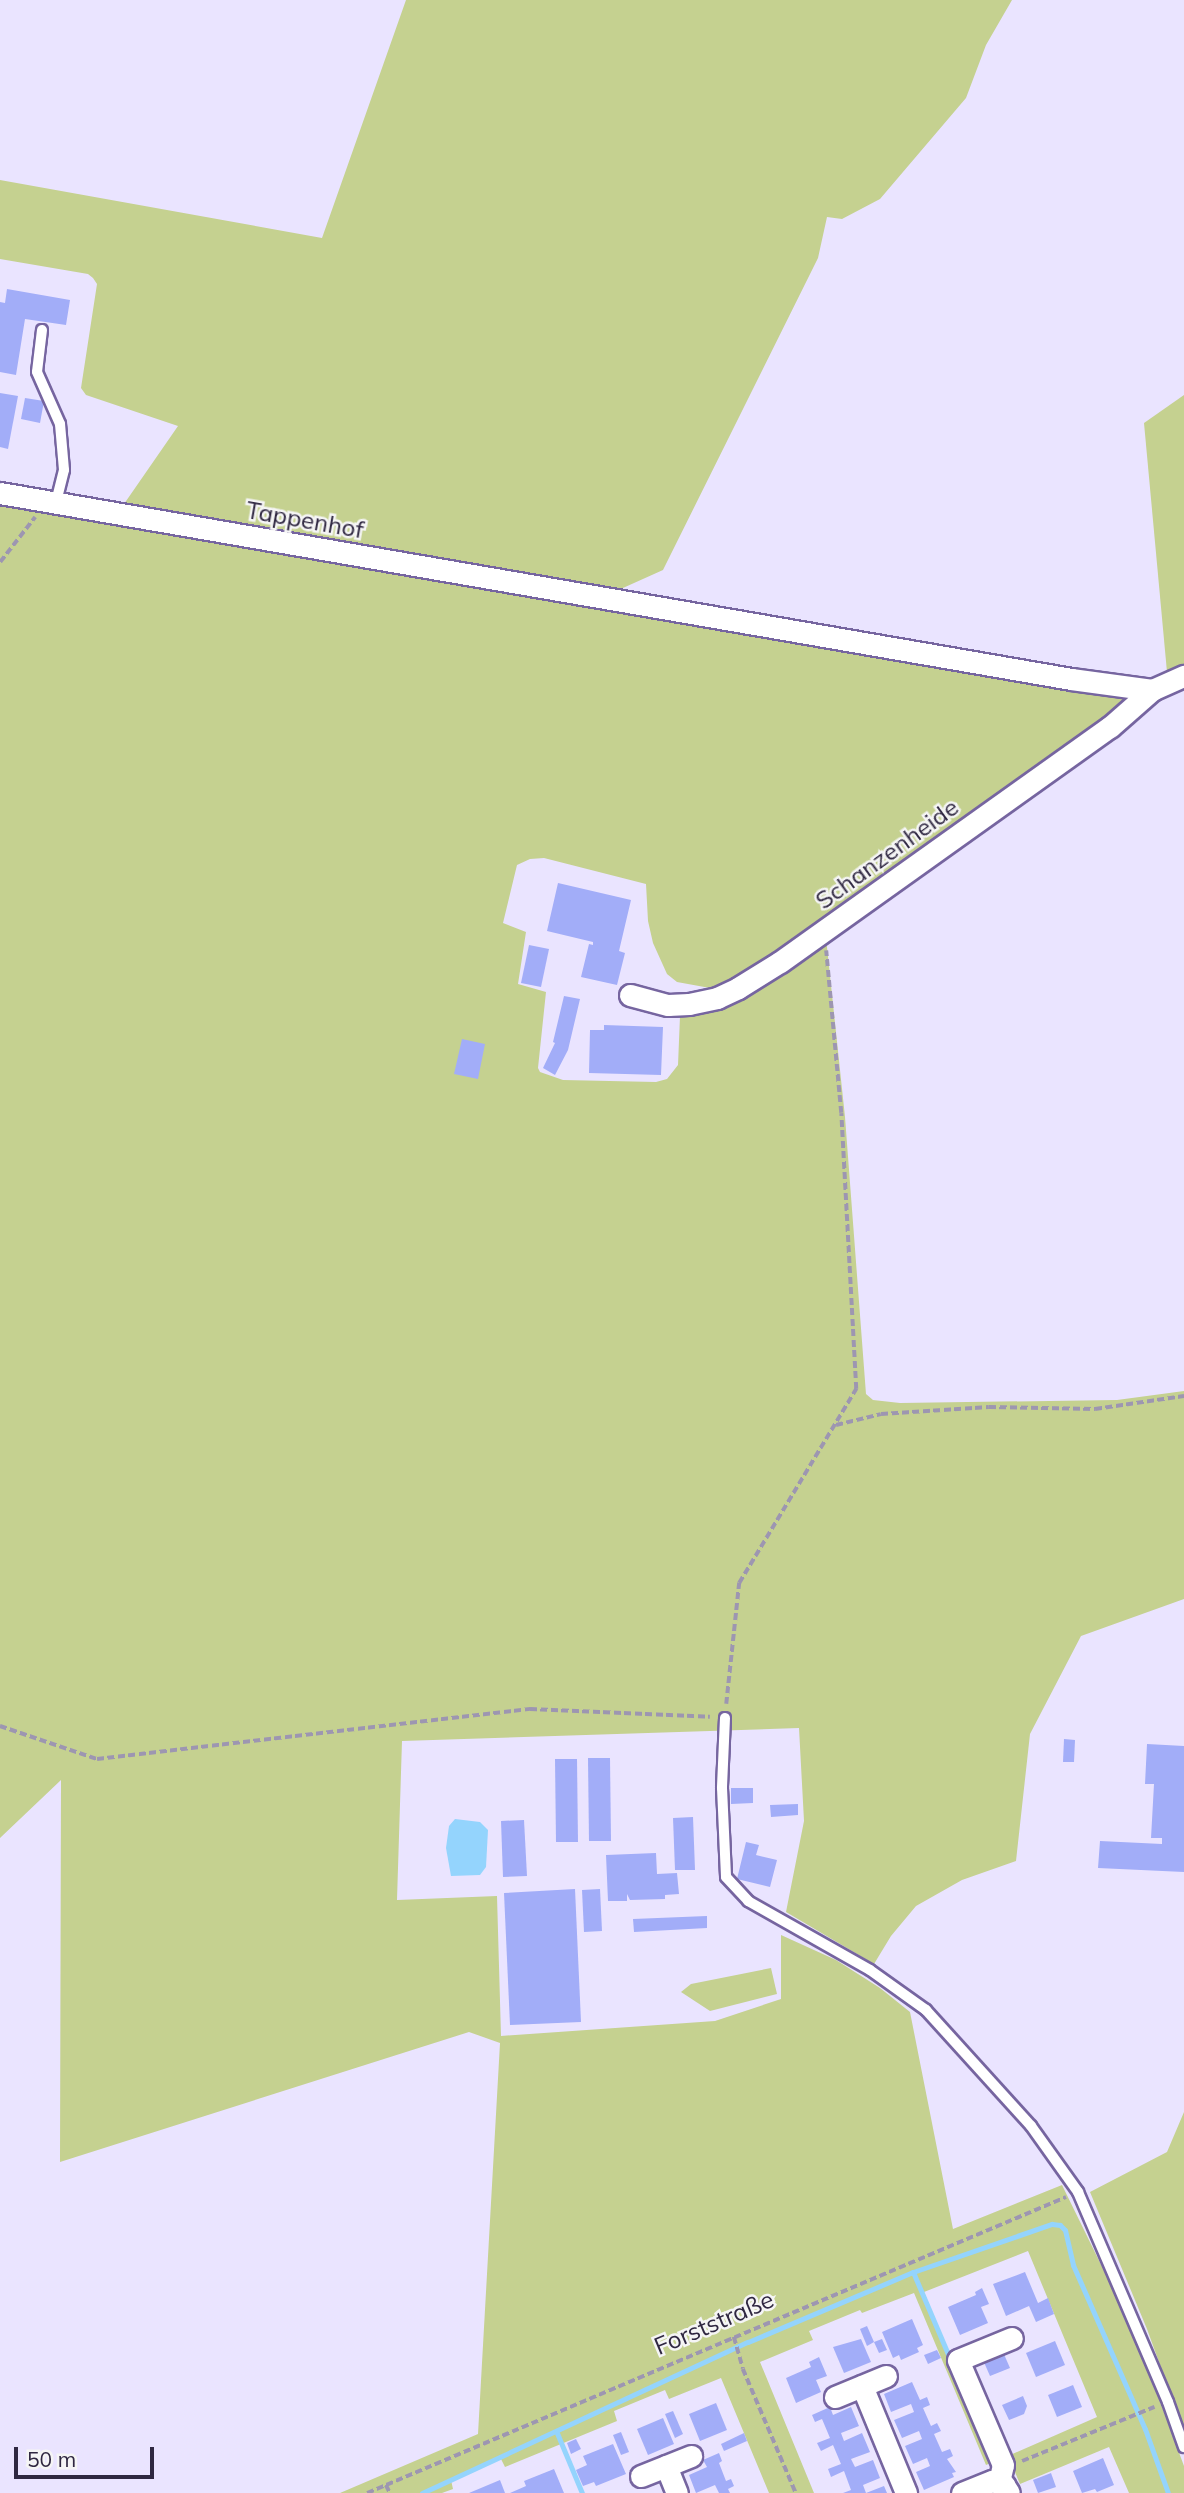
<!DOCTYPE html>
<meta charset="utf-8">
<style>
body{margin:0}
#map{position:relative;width:1184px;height:2493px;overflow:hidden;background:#eae4ff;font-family:Mulish,sans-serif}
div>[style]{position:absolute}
.green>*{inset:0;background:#c5d190}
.water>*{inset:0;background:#94d4fd}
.stream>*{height:5px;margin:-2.5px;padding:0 2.5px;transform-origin:2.5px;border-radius:2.5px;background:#94d4fd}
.building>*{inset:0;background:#a2adf8}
.path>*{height:3.5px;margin-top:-1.75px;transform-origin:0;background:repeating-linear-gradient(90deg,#9d96b1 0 7px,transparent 0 10.5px)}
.roads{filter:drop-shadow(2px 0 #7665a0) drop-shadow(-2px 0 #7665a0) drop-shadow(0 2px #7665a0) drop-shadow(0 -2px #7665a0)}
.service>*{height:10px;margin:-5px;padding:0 5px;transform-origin:5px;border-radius:5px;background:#fff}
.minor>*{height:21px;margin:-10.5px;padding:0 10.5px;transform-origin:10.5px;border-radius:10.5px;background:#fff}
span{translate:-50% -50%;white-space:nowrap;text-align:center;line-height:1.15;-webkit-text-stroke:5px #f5f5f5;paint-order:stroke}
.street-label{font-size:24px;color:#2f2741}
.scale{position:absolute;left:14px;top:2447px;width:140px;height:32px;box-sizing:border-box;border:4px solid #2f2741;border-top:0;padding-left:9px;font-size:21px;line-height:24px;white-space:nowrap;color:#2f2741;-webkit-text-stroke:5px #f5f5f5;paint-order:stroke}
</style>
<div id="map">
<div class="green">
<i style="clip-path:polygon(406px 0,1012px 0,986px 45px,966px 98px,880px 199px,842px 219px,827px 217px,818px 258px,663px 570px,614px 592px,124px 504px,178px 426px,86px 395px,81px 388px,97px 284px,93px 278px,88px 274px,0 259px,0 180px,322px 238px)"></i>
<i style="clip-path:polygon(1184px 395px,1184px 665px,1167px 672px,1144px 423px)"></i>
<i style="clip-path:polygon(0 505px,52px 510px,589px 608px,1122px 695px,1124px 700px,1122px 709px,743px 977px,710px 988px,677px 982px,667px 974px,653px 943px,648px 921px,646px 884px,544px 858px,530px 859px,517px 865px,503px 923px,526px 932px,518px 984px,546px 992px,538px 1068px,540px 1072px,563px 1080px,656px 1082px,667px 1079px,678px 1065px,680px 1016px,712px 1009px,826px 938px,845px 1117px,866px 1394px,873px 1400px,900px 1403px,1117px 1400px,1184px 1391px,1184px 1599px,1081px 1636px,1030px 1734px,1016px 1861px,962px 1880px,916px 1906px,891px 1936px,874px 1964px,786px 1912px,804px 1821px,799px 1728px,402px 1741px,397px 1900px,497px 1896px,501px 2036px,715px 2021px,781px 1999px,781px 1935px,836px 1960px,880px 1988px,910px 2012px,953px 2229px,1062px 2185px,1134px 2332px,1184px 2466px,1184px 2493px,1129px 2493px,1109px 2447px,1020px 2484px,1008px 2456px,1097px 2417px,1028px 2251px,924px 2292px,993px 2462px,986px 2465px,914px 2293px,862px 2313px,860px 2310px,809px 2331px,813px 2340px,760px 2362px,814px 2493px,769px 2493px,721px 2378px,669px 2399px,665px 2390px,614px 2411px,617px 2421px,505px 2467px,501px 2459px,451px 2480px,453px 2489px,442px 2493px,340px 2493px,478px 2434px,500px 2043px,469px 2032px,60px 2162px,61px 1780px,0 1838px)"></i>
<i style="clip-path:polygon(771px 1968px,777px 1994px,710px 2011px,681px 1992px,691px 1984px)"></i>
<i style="clip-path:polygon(1184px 2112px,1184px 2431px,1147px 2329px,1090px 2192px,1167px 2152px)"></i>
</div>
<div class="water">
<i style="clip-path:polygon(455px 1819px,480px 1822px,488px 1830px,486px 1867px,480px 1875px,451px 1876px,446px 1848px,449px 1826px)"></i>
</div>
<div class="stream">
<i style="left:913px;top:2272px;width:97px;rotate:66.9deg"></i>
<i style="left:557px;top:2433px;width:65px;rotate:67.4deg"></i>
<i style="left:422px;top:2493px;width:359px;rotate:-24.9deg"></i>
<i style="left:748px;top:2342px;width:179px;rotate:-23deg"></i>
<i style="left:913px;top:2272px;width:147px;rotate:-19.1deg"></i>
<i style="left:1052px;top:2224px;width:8px;rotate:7deg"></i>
<i style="left:1060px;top:2225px;width:7px;rotate:45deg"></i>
<i style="left:1065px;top:2230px;width:36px;rotate:77deg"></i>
<i style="left:1073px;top:2265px;width:179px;rotate:66.3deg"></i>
<i style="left:1145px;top:2429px;width:68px;rotate:70.2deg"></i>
</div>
<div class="building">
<i style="clip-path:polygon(7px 289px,70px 300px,66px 325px,25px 319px,16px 375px,0 372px,0 302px,5px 303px)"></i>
<i style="clip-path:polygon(0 393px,18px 396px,8px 449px,0 447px)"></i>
<i style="clip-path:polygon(25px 398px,44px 401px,40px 423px,21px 419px)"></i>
<i style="clip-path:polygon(558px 883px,631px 900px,619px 951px,625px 953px,617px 985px,581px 977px,589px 944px,593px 945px,593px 942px,547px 931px)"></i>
<i style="clip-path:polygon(529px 945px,549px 949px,541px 987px,521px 983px)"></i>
<i style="clip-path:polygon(564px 996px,580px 999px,568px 1050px,555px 1075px,543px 1068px,555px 1043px,553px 1042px)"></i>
<i style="clip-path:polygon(604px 1025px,663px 1027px,661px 1075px,589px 1073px,590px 1030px,604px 1030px)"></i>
<i style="clip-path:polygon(462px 1039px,485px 1044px,478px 1079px,454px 1074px)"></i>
<i style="clip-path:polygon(1064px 1739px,1075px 1740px,1074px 1762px,1063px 1762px)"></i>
<i style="clip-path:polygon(1147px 1744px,1184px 1746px,1184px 1872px,1098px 1868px,1100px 1841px,1162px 1844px,1162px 1838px,1151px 1838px,1154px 1784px,1145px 1784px)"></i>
<i style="clip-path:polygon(588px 1758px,610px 1758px,611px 1841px,589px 1841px)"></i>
<i style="clip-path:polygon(555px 1759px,577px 1759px,578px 1842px,556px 1842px)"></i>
<i style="clip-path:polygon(731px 1788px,753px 1788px,753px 1803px,731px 1804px)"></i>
<i style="clip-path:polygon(798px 1804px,798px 1815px,771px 1817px,770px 1805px)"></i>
<i style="clip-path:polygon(693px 1817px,695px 1870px,675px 1870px,673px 1818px)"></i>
<i style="clip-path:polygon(524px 1820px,527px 1876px,503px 1877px,501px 1821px)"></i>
<i style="clip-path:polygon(746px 1842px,759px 1845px,756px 1855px,777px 1860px,770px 1887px,737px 1879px)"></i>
<i style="clip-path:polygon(656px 1853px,657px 1874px,677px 1873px,679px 1894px,665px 1895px,665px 1899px,630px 1900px,627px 1894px,627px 1901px,608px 1901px,606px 1855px)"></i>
<i style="clip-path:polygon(575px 1889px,581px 2022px,510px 2025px,504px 1893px)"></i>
<i style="clip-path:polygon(600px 1889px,602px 1931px,584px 1932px,582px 1890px)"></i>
<i style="clip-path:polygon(707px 1916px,707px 1928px,634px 1932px,633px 1919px)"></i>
<i style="clip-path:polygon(1025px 2272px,1038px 2303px,1048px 2298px,1054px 2314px,1036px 2322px,1029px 2306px,1006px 2316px,993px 2284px)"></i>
<i style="clip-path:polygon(982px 2288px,989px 2304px,981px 2307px,988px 2323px,960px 2335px,948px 2307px,976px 2295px,975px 2292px)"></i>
<i style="clip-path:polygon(912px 2319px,923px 2345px,917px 2348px,919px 2352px,901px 2360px,899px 2355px,893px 2358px,882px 2332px)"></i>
<i style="clip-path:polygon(867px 2326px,874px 2342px,867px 2346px,860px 2329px)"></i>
<i style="clip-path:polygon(861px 2339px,871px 2362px,844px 2373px,833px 2347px)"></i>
<i style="clip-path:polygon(882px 2339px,887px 2350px,879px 2353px,874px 2342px)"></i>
<i style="clip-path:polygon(1055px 2341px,1065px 2365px,1036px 2377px,1026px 2353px)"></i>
<i style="clip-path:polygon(937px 2350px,941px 2358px,928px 2364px,924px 2355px)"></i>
<i style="clip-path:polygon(1003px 2352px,1010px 2368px,990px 2376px,983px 2360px)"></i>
<i style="clip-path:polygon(819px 2357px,827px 2376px,816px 2380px,821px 2392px,796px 2403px,786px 2378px,811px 2367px,809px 2362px)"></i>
<i style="clip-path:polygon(912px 2382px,920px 2400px,927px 2397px,930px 2405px,923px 2408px,931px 2426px,937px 2423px,941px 2431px,934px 2434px,942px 2452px,950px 2449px,953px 2456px,947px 2459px,956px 2472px,952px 2473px,954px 2477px,924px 2490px,916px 2472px,930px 2466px,927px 2458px,913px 2464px,905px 2446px,922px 2439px,919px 2431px,902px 2438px,894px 2420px,914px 2412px,911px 2404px,891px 2412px,884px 2394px)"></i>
<i style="clip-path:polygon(1073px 2385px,1082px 2407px,1057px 2417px,1048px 2395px)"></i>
<i style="clip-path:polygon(1023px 2396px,1027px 2406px,1024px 2414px,1009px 2420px,1002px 2405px)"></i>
<i style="clip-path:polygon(716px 2403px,727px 2430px,700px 2441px,689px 2414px)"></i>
<i style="clip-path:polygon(830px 2407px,833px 2415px,851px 2407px,859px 2426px,841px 2433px,844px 2441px,862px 2433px,870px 2452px,851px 2459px,855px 2467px,873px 2460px,880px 2478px,863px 2485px,866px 2493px,884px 2486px,887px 2493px,843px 2493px,851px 2490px,844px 2471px,831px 2477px,828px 2469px,841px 2464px,833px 2445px,821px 2451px,817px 2443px,830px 2438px,822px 2419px,815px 2422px,812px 2415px)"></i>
<i style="clip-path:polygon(673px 2411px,683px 2434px,675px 2438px,665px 2414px)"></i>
<i style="clip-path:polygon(663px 2418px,674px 2444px,648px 2455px,637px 2429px)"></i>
<i style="clip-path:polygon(621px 2432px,629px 2452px,621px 2455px,613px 2435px)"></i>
<i style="clip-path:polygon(744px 2433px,747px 2441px,724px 2451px,721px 2444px)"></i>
<i style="clip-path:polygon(576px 2439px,581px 2449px,571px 2454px,567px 2443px)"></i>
<i style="clip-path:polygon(613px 2444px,626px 2474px,596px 2486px,594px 2482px,583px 2486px,576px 2470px,587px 2465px,583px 2456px)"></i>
<i style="clip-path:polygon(719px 2453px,722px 2461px,719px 2463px,726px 2481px,731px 2479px,734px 2486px,728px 2489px,730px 2493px,719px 2493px,715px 2485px,696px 2493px,689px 2475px,707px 2467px,703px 2460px)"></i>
<i style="clip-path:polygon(1103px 2458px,1114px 2485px,1097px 2492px,1095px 2489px,1082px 2493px,1073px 2471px)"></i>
<i style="clip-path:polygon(554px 2469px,564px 2493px,510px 2493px,526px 2486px,524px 2481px)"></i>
<i style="clip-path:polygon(1051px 2473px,1056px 2487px,1038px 2493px,1033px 2480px)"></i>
<i style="clip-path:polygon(500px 2480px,505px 2493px,469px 2493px)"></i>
</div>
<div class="path">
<i style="left:0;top:562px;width:57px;rotate:-52.1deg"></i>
<i style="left:836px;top:1425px;width:46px;rotate:-13.7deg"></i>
<i style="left:881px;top:1414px;width:108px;rotate:-3.7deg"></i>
<i style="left:989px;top:1407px;width:106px;rotate:1.1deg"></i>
<i style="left:1095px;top:1409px;width:90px;rotate:-8.3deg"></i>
<i style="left:726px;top:1704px;width:122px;rotate:-83.9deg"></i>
<i style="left:739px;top:1583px;width:227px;rotate:-58.9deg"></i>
<i style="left:856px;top:1389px;width:276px;rotate:-93.1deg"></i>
<i style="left:841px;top:1113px;width:163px;rotate:-95.3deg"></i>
<i style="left:0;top:1726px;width:102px;rotate:18.8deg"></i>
<i style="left:97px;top:1759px;width:436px;rotate:-6.6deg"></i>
<i style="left:530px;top:1709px;width:180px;rotate:2.5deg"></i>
<i style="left:734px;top:2337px;width:33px;rotate:74deg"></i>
<i style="left:743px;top:2369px;width:135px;rotate:66.9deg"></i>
<i style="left:1022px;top:2461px;width:143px;rotate:-22.2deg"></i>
<i style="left:386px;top:2485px;width:9px;rotate:63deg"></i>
<i style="left:367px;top:2493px;width:759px;rotate:-22.95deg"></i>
</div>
<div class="roads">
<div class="service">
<i style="left:42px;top:330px;width:42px;rotate:96.8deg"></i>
<i style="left:37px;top:372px;width:57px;rotate:66.1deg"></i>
<i style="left:60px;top:424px;width:46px;rotate:85deg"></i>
<i style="left:64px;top:470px;width:33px;rotate:104deg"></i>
<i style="left:725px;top:1718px;width:70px;rotate:92.5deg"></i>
<i style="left:722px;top:1788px;width:89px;rotate:87.4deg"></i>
<i style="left:726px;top:1877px;width:33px;rotate:47deg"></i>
<i style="left:748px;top:1901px;width:140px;rotate:29.5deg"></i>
<i style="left:870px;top:1970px;width:69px;rotate:35.5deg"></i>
<i style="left:926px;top:2010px;width:156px;rotate:47.8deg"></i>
<i style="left:1031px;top:2126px;width:81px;rotate:54.5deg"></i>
<i style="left:1078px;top:2192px;width:228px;rotate:66.8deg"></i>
<i style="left:1168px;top:2402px;width:48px;rotate:70.4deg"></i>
</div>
<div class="minor">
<i style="left:0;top:493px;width:1087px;rotate:9.85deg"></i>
<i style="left:1071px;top:679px;width:82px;rotate:7.7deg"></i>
<i style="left:1152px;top:690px;width:35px;rotate:-24deg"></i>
<i style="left:630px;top:995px;width:39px;rotate:15deg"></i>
<i style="left:668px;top:1005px;width:21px;rotate:-3deg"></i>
<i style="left:689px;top:1004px;width:29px;rotate:-12deg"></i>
<i style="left:717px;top:998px;width:23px;rotate:-25deg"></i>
<i style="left:738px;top:988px;width:49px;rotate:-31.8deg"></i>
<i style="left:780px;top:962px;width:405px;rotate:-35.5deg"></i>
<i style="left:1110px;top:727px;width:56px;rotate:-41.4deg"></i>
<i style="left:862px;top:2386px;width:116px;rotate:67.6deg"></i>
<i style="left:835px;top:2397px;width:55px;rotate:-22.4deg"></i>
<i style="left:666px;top:2466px;width:29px;rotate:68deg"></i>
<i style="left:641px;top:2476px;width:54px;rotate:-21.8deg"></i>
<i style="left:999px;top:2482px;width:17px;rotate:-77deg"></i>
<i style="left:1003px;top:2465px;width:114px;rotate:-113.2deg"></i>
<i style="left:958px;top:2360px;width:58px;rotate:-22.2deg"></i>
<i style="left:962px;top:2493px;width:32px;rotate:-22deg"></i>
<i style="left:992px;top:2481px;width:13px;rotate:18deg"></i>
<i style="left:1004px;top:2485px;width:9px;rotate:58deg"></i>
</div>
</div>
<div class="street-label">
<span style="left:305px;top:520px;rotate:10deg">Tappenhof</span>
<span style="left:887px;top:854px;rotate:-36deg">Schanzenheide</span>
<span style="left:714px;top:2323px;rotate:-23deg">Forststraße</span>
</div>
<div class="scale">50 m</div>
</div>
